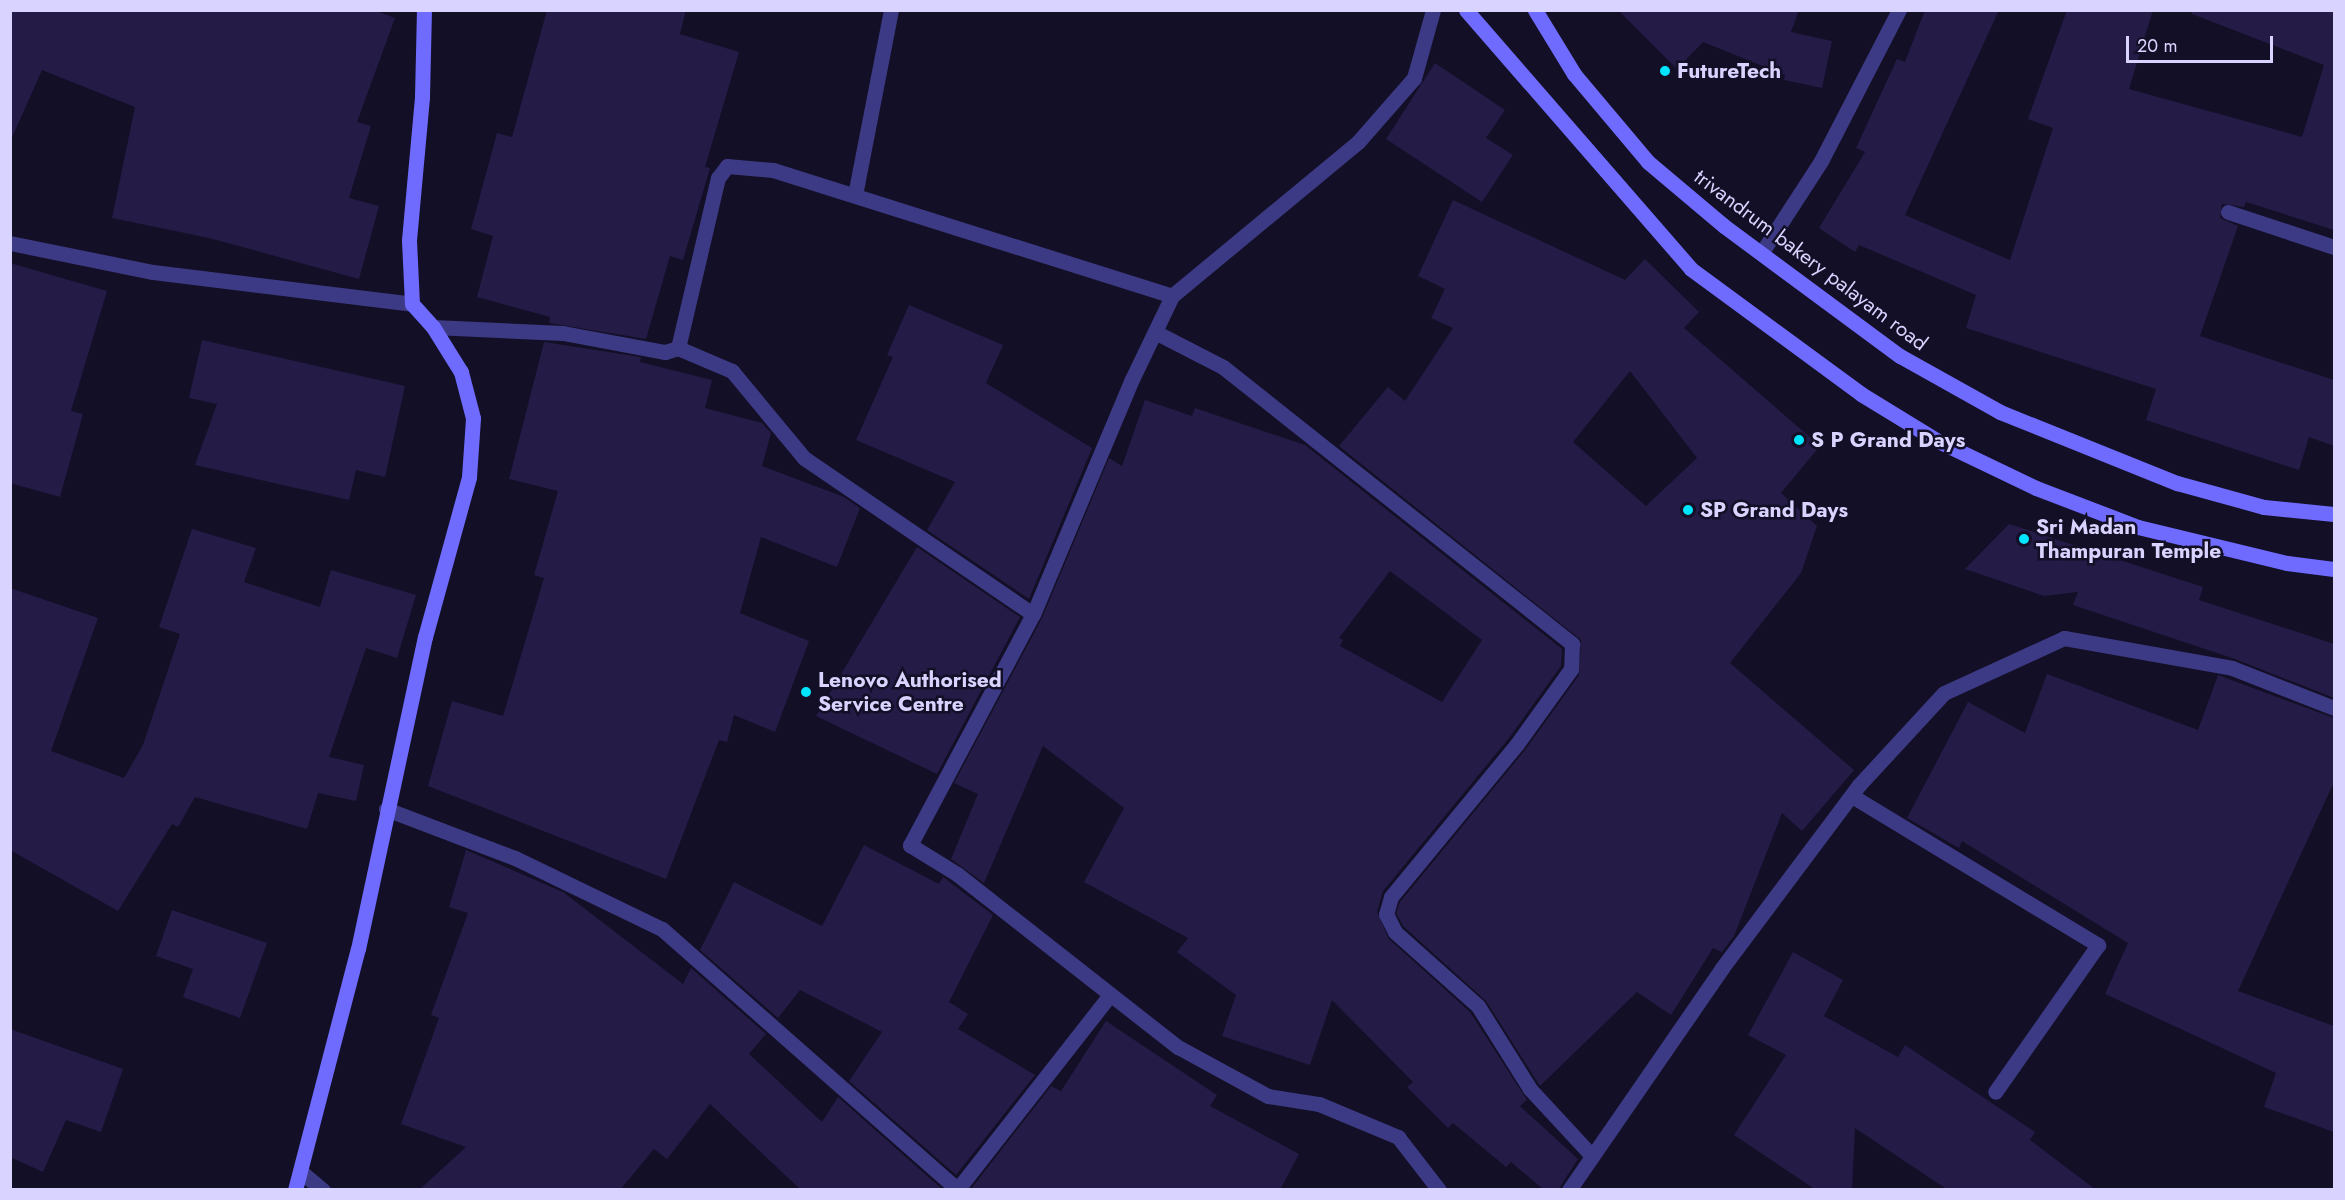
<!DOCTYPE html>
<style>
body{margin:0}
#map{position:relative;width:2345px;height:1200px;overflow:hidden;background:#130f26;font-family:Jost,sans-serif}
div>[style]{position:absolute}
.building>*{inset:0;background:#241b47}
.lane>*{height:15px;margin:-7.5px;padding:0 7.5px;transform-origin:7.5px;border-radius:7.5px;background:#3d3a85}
.street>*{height:15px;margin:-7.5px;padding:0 7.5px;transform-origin:7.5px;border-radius:7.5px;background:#3d3a85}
.secondary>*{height:15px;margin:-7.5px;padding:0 7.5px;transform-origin:7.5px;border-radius:7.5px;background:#6f6bff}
.dots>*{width:16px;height:16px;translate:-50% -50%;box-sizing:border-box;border:3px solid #130f26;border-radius:50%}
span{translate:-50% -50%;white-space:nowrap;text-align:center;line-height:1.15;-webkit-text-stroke:5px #130f26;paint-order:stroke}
.poi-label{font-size:21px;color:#d9d4ff;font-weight:700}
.left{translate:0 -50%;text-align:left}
.street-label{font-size:21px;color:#d9d4ff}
.frame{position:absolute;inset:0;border:12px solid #d9d4ff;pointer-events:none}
.scale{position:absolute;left:2126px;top:36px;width:147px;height:27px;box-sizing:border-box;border:3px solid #d9d4ff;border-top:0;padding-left:8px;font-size:18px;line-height:21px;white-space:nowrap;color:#d9d4ff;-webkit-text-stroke:4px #130f26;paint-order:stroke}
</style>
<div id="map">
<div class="building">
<i style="clip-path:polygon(10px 10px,374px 10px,395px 18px,357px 122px,371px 126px,349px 198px,379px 206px,359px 279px,209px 238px,112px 218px,135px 107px,42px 70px,10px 142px)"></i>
<i style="clip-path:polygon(547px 10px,686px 10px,680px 34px,739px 52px,705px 167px,710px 168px,683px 260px,670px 256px,646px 339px,549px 323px,550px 317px,477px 297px,493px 236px,471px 229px,497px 133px,512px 137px)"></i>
<i style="clip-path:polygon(1618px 10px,1799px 10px,1791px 32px,1832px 41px,1822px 88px,1784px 80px,1785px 75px,1703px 42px,1677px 69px)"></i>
<i style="clip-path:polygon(1925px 10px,1999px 10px,1905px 215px,2010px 260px,2053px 128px,2028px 119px,2067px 10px,2153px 10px,2129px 89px,2302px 137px,2324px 65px,2192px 14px,2192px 10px,2334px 10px,2334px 230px,2246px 202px,2244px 207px,2222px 204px,2220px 218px,2238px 226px,2200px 336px,2334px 380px,2334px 446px,2309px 437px,2299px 470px,2146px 420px,2156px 389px,1966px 328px,1976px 295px,1859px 245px,1855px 252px,1819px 228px,1865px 152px,1856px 148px,1897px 59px,1905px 62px)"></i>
<i style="clip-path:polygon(1435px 63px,1505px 110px,1486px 138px,1513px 155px,1482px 202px,1386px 139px)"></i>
<i style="clip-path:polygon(evenodd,1453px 200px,1625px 280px,1645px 259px,1699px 312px,1684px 328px,1820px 446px,1781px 493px,1817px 526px,1801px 573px,1730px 663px,1854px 770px,1802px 831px,1782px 813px,1734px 936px,1722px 952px,1713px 948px,1671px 1015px,1637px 992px,1540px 1086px,1486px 1001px,1403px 926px,1396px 913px,1400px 902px,1525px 750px,1579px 675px,1581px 640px,1339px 446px,1388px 387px,1405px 401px,1453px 328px,1431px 318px,1445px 289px,1418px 276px,1453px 200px,1630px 371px,1697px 458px,1646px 506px,1573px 442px,1630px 371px)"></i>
<i style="clip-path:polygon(10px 263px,107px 291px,71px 411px,83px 414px,60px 497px,10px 483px)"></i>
<i style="clip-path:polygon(909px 305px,1003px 345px,986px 383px,1092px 448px,1029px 599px,927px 530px,955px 482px,856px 440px,893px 357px,887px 355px)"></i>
<i style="clip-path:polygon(202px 340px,405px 386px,385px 477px,356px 470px,349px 500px,195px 465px,217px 404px,189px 398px)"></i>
<i style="clip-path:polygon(544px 342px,641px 357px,640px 362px,712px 380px,705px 408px,762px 423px,771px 433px,762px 466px,844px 497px,860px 508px,837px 567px,761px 537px,740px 613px,809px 641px,775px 732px,734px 715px,727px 742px,719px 740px,666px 879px,428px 786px,452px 701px,503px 716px,544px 578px,534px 575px,558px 491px,509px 479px)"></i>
<i style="clip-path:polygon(evenodd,1145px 400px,1192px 416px,1195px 408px,1305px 445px,1562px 649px,1561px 666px,1509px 738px,1383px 891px,1377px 912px,1389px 939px,1470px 1012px,1527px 1100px,1520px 1106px,1578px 1159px,1558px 1190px,1544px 1190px,1511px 1162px,1506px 1167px,1453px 1123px,1448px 1128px,1407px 1087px,1413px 1082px,1332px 1000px,1310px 1065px,1222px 1036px,1236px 995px,1177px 952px,1188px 938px,1084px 882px,1124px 808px,1043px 746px,984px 883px,951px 859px,978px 794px,954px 783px,1042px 618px,1109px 458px,1122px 466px,1145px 400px,1390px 571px,1482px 640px,1442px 702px,1340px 646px,1343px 640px,1339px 638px,1390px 571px)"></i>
<i style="clip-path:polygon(2009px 524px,2203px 587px,2199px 600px,2334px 644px,2334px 698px,2235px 659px,2073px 605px,2078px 592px,2044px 596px,1965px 569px)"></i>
<i style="clip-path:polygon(192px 529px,256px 548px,244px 582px,320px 607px,331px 570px,416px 595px,397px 658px,366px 648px,329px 757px,364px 765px,356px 801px,318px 793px,307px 829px,195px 797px,178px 827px,172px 824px,118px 911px,10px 850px,10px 588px,98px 618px,51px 751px,124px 778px,143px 745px,180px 634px,159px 627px)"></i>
<i style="clip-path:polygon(917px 547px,1020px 617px,937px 774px,816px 716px)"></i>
<i style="clip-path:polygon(2047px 674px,2198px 730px,2218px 675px,2334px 718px,2334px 782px,2238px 991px,2334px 1026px,2334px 1132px,2264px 1107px,2276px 1073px,2105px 994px,2128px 943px,1962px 841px,1959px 848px,1907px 818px,1968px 702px,2025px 733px)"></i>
<i style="clip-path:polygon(864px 845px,939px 884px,943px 877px,993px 915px,949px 1002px,968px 1014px,958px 1029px,1035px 1075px,956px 1175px,849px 1081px,882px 1032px,800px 990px,778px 1018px,700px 950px,734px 882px,822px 926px)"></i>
<i style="clip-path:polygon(466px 850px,563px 892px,683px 984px,691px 968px,766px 1034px,749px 1054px,822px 1122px,838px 1097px,943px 1190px,801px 1190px,710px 1104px,667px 1159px,654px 1149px,620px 1190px,419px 1190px,466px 1147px,401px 1124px,439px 1018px,431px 1015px,468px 913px,449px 907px)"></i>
<i style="clip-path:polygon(172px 910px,267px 943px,240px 1018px,183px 997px,193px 969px,156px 956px)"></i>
<i style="clip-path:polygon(1793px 952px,1843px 980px,1824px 1016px,1898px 1057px,1905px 1045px,2035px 1132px,2030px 1140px,2096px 1190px,1948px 1190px,1855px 1128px,1852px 1190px,1816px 1190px,1734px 1135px,1786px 1055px,1748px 1035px)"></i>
<i style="clip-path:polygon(1106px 1021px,1217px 1095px,1210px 1106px,1299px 1154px,1280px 1190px,970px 1190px,1051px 1086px,1061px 1091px)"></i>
<i style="clip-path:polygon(10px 1029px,123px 1069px,101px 1132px,66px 1120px,43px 1172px,10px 1157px)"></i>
</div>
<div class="lane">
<i style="left:1852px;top:796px;width:288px;rotate:31.2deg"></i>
<i style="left:2098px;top:945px;width:179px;rotate:125deg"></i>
</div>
<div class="street">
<i style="left:1433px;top:10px;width:71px;rotate:105.6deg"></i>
<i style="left:1414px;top:78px;width:85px;rotate:131.2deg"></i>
<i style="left:1358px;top:142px;width:241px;rotate:140.4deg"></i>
<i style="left:1172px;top:296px;width:92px;rotate:115.7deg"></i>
<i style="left:1132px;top:379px;width:255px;rotate:112.8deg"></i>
<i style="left:1033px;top:614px;width:262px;rotate:118deg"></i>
<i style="left:910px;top:845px;width:55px;rotate:31.7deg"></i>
<i style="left:957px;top:874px;width:281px;rotate:38.1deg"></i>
<i style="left:1178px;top:1047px;width:102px;rotate:28.6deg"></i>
<i style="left:1268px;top:1096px;width:52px;rotate:8.9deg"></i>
<i style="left:1319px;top:1104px;width:86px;rotate:22.7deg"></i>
<i style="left:1398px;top:1137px;width:67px;rotate:52.3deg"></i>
<i style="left:855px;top:195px;width:188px;rotate:-79deg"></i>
<i style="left:2228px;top:212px;width:112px;rotate:18.3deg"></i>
<i style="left:10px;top:243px;width:146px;rotate:11.5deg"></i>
<i style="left:153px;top:272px;width:261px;rotate:7deg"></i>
<i style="left:1762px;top:252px;width:108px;rotate:-57deg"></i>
<i style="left:1821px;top:161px;width:170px;rotate:-62.7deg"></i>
<i style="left:433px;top:327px;width:130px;rotate:2.6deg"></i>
<i style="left:563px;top:333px;width:104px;rotate:10.6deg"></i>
<i style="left:665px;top:352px;width:14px;rotate:-17deg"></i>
<i style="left:678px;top:348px;width:59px;rotate:23.1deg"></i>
<i style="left:732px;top:371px;width:113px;rotate:50.4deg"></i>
<i style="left:804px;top:458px;width:277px;rotate:34.3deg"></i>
<i style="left:1155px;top:332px;width:76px;rotate:27.2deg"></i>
<i style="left:1223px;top:367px;width:446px;rotate:38.4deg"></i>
<i style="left:1572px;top:644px;width:25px;rotate:92deg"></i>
<i style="left:1571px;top:669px;width:92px;rotate:125.8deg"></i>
<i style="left:1517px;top:744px;width:198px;rotate:129.5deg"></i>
<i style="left:1391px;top:897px;width:18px;rotate:106deg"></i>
<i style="left:1386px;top:914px;width:20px;rotate:63deg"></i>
<i style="left:1395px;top:932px;width:111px;rotate:41.7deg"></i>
<i style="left:1478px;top:1006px;width:98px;rotate:57.9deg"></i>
<i style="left:1530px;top:1089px;width:91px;rotate:47.2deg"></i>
<i style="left:678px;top:348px;width:175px;rotate:-76.8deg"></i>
<i style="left:718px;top:178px;width:15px;rotate:-53deg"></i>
<i style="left:727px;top:166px;width:46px;rotate:5deg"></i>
<i style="left:773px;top:170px;width:418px;rotate:17.5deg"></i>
<i style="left:386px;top:809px;width:138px;rotate:20.8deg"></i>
<i style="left:515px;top:858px;width:163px;rotate:25.8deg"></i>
<i style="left:662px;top:929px;width:393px;rotate:41.4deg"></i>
<i style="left:300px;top:1171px;width:30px;rotate:40deg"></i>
<i style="left:957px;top:1190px;width:248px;rotate:-51.9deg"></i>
<i style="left:1569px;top:1190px;width:270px;rotate:-55.4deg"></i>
<i style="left:1722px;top:968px;width:229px;rotate:-53.2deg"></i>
<i style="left:1859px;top:785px;width:125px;rotate:-47.3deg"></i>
<i style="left:1944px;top:693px;width:132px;rotate:-24.6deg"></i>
<i style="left:2064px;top:638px;width:171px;rotate:10.1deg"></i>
<i style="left:2232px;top:668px;width:110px;rotate:21.4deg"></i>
</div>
<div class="secondary">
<i style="left:1466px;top:10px;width:343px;rotate:49deg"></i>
<i style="left:1691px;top:269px;width:211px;rotate:36.3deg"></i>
<i style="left:1861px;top:394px;width:88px;rotate:31.5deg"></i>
<i style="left:1936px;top:440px;width:111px;rotate:25.6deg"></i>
<i style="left:2036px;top:488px;width:109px;rotate:20.9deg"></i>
<i style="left:2138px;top:527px;width:153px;rotate:13.6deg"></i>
<i style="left:2287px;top:563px;width:47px;rotate:7.3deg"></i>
<i style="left:1535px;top:10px;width:75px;rotate:58.6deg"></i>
<i style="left:1574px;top:74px;width:115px;rotate:49.9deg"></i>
<i style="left:1648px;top:162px;width:99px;rotate:40.1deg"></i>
<i style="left:1724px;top:226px;width:219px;rotate:36.5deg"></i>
<i style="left:1900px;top:356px;width:115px;rotate:29.2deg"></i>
<i style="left:2000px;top:412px;width:191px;rotate:21.9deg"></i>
<i style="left:2177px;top:483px;width:90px;rotate:15.4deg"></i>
<i style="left:2264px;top:507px;width:70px;rotate:5.7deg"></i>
<i style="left:295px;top:1190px;width:249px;rotate:-75.4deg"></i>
<i style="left:358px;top:949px;width:319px;rotate:-77.9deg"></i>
<i style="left:425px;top:637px;width:166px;rotate:-74.6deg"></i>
<i style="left:469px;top:477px;width:59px;rotate:-86.1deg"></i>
<i style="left:473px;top:418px;width:48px;rotate:-104.6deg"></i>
<i style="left:461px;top:372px;width:53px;rotate:-121.9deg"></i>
<i style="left:433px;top:327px;width:31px;rotate:-132deg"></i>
<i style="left:412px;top:304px;width:64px;rotate:-92.7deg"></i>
<i style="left:409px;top:240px;width:144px;rotate:-84.8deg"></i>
<i style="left:422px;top:97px;width:87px;rotate:-88.7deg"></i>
</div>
<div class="dots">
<i style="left:1665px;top:71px;background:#00e5ff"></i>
<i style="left:1799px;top:440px;background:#00e5ff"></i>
<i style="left:1688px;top:510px;background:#00e5ff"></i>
<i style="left:2024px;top:539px;background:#00e5ff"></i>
<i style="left:806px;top:692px;background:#00e5ff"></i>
</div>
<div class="poi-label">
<span class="left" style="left:1677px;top:71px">FutureTech</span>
<span class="left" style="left:1811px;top:440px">S P Grand Days</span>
<span class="left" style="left:1700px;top:510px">SP Grand Days</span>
<span class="left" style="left:2036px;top:539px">Sri Madan<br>Thampuran Temple</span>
<span class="left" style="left:818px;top:692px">Lenovo Authorised<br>Service Centre</span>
</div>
<div class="street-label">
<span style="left:1811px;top:260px;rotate:37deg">trivandrum bakery palayam road</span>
</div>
<div class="frame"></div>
<div class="scale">20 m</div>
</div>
